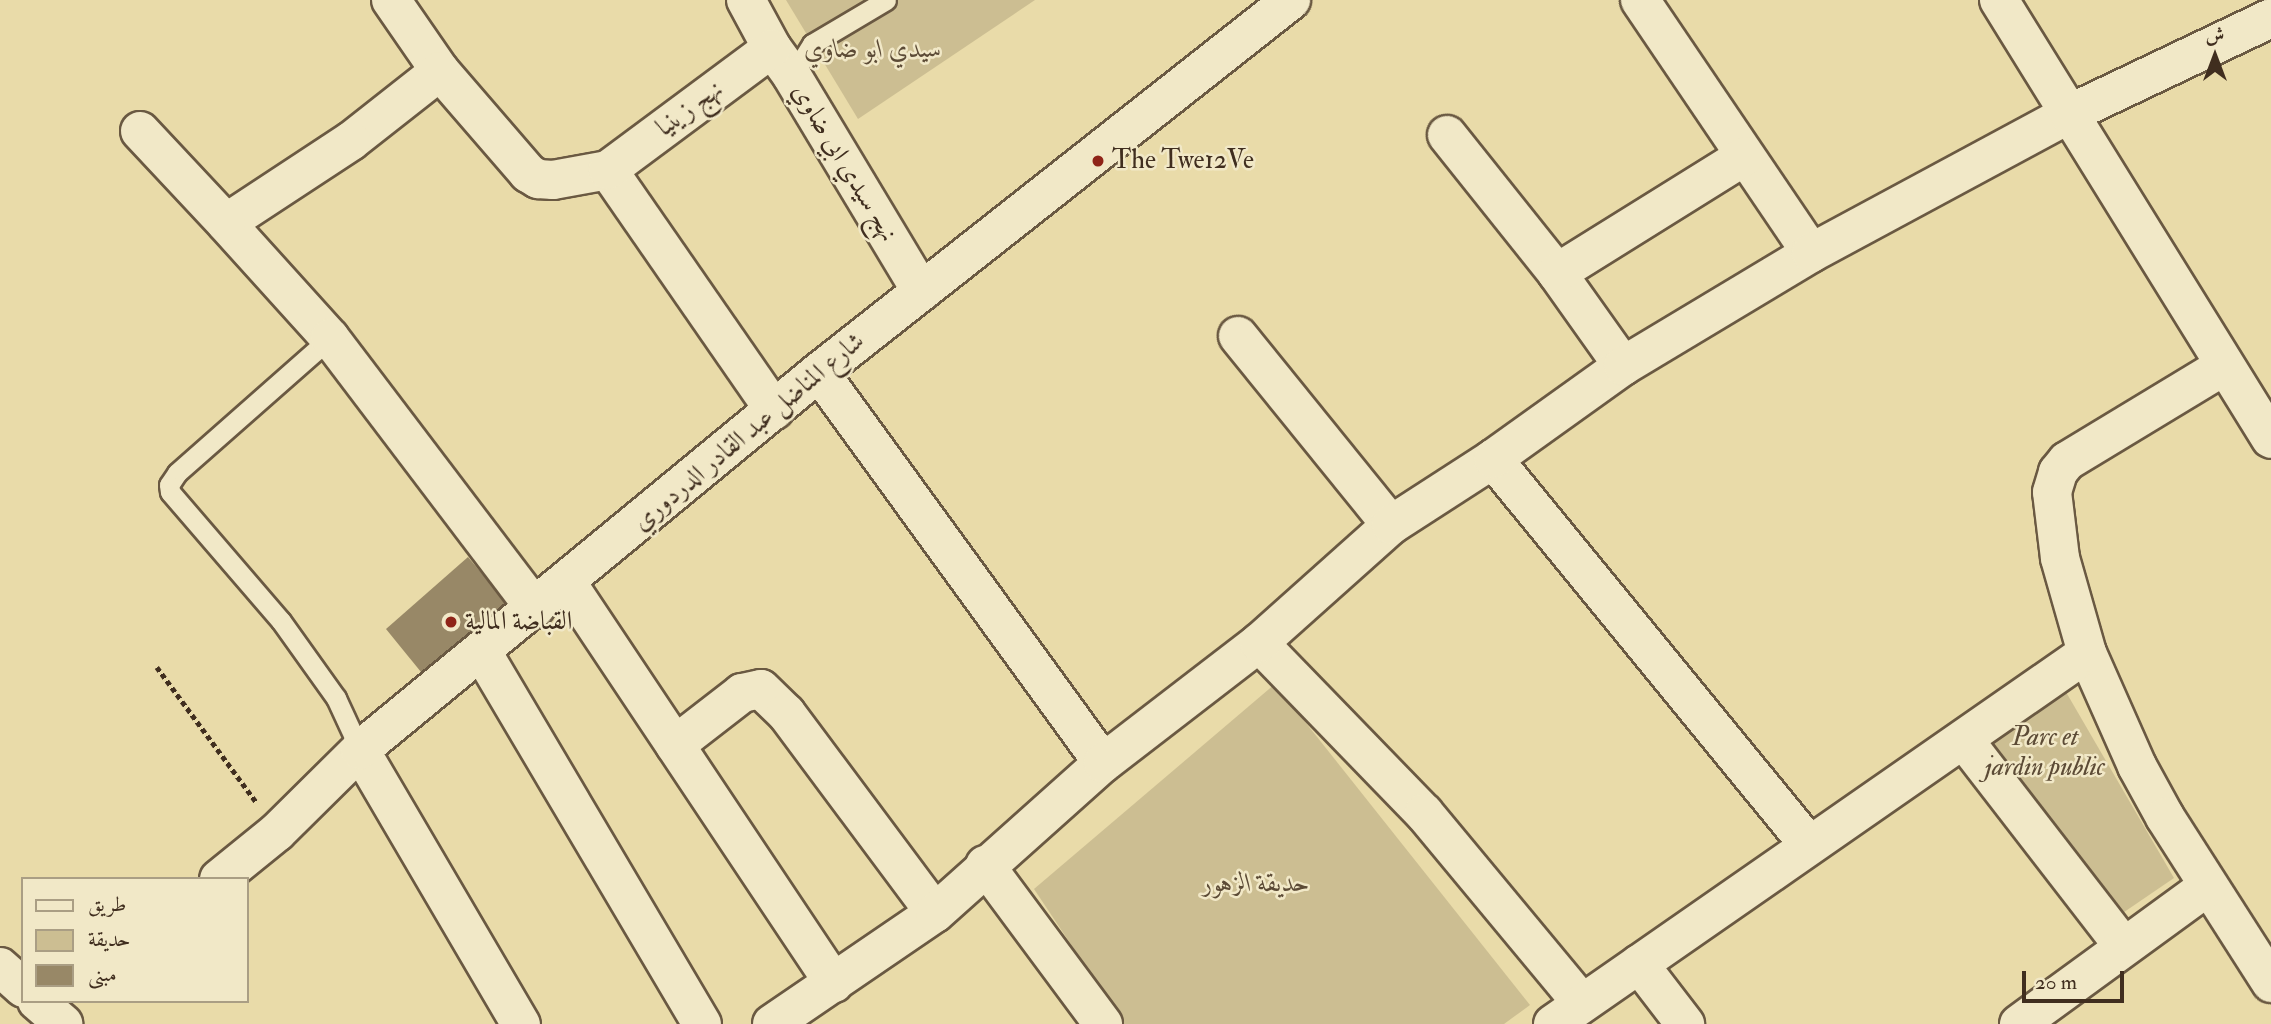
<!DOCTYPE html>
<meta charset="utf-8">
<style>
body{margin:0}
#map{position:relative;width:2271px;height:1024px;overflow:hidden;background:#e9dba9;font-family:"IM FELL Double Pica",Amiri,serif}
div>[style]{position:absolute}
.green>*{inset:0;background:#ccbe92}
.building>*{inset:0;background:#988867}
.path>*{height:4.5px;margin-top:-2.25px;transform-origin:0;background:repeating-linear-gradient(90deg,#402e1f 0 5px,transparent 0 8.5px)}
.roads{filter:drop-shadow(2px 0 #6a5942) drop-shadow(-2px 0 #6a5942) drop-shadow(0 2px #6a5942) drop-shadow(0 -2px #6a5942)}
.lane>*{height:19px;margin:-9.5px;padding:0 9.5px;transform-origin:9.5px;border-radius:9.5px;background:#f1e8c7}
.street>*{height:38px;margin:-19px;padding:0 19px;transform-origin:19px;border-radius:19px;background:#f1e8c7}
.secondary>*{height:38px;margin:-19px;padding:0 19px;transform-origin:19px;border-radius:19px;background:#f1e8c7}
.dots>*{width:19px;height:19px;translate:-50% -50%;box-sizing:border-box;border:4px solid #f1e8c7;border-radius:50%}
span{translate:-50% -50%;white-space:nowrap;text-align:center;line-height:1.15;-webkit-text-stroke:5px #f1e8c7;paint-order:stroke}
.park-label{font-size:26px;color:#5c4b36;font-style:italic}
.street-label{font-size:26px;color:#402e1f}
.poi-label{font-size:26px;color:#402e1f}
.left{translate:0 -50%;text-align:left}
.legend{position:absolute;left:21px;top:877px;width:228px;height:126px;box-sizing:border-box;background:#f1e8c7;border:2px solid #aa9e84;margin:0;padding:9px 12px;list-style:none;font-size:21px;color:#402e1f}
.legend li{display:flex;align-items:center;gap:14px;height:35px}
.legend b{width:35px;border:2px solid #aa9e84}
.north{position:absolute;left:2180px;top:21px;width:70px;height:70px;-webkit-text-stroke:5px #f1e8c7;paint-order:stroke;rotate:0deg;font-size:19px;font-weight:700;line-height:28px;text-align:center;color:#402e1f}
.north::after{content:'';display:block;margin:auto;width:24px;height:32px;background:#402e1f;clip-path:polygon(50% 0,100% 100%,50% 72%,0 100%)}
.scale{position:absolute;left:2022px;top:971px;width:102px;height:32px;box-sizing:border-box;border:4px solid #402e1f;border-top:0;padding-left:9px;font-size:21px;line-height:24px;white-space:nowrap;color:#402e1f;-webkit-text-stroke:5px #f1e8c7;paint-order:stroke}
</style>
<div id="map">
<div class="green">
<i style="clip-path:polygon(786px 0,1035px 0,858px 119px)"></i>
<i style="clip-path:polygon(2059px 680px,2174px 878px,2111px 921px,1973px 740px)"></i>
<i style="clip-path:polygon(1275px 684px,1530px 1005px,1504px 1024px,1124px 1024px,1034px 889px)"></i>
</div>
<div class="building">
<i style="clip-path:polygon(468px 557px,516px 614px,434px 688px,386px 629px)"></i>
</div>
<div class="path">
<i style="left:157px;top:667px;width:169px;rotate:53.7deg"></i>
</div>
<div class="roads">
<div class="lane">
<i style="left:792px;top:76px;width:38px;rotate:-58deg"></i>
<i style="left:812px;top:44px;width:86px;rotate:-30.7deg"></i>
<i style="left:330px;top:338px;width:204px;rotate:138.6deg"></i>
<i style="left:177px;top:473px;width:14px;rotate:124deg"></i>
<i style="left:169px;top:485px;width:7px;rotate:82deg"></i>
<i style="left:170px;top:492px;width:170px;rotate:49.3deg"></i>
<i style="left:281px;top:621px;width:95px;rotate:54.5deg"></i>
<i style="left:336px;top:698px;width:57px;rotate:65.2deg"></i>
</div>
<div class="street">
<i style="left:391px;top:0;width:86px;rotate:55.4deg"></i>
<i style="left:440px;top:71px;width:135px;rotate:49.2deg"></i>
<i style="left:528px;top:173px;width:12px;rotate:31deg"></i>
<i style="left:538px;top:179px;width:15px;rotate:4deg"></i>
<i style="left:553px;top:180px;width:56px;rotate:-10.3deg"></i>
<i style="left:608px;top:170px;width:292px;rotate:55.3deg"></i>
<i style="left:746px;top:0;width:55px;rotate:61.6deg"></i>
<i style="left:772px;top:48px;width:34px;rotate:54deg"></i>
<i style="left:792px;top:76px;width:251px;rotate:59deg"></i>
<i style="left:1640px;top:0;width:305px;rotate:55.9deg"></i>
<i style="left:440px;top:71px;width:113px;rotate:141.8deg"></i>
<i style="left:351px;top:141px;width:149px;rotate:146.7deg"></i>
<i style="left:226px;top:223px;width:155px;rotate:47.9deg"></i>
<i style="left:330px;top:338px;width:339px;rotate:52.8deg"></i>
<i style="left:140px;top:131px;width:126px;rotate:46.9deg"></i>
<i style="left:1447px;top:135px;width:176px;rotate:51.4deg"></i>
<i style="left:1557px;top:273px;width:114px;rotate:54.6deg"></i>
<i style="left:608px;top:170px;width:204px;rotate:-36.6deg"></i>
<i style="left:1557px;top:273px;width:221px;rotate:-31.9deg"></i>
<i style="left:1238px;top:336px;width:243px;rotate:51deg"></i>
<i style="left:819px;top:372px;width:483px;rotate:54deg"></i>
<i style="left:1493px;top:459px;width:499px;rotate:50.7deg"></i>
<i style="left:567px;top:583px;width:481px;rotate:56.3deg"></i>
<i style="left:1259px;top:643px;width:237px;rotate:45.9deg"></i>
<i style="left:1424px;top:813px;width:247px;rotate:50.3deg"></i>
<i style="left:482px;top:652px;width:432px;rotate:59.4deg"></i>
<i style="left:2087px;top:653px;width:124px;rotate:66.1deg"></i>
<i style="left:2137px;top:766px;width:58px;rotate:61.2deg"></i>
<i style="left:2165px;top:817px;width:197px;rotate:57.4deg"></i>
<i style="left:1964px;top:740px;width:260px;rotate:52.3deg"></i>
<i style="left:675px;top:745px;width:85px;rotate:-37.8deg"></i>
<i style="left:742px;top:693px;width:19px;rotate:-12deg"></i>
<i style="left:761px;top:689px;width:35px;rotate:44deg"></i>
<i style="left:786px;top:713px;width:249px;rotate:53.3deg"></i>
<i style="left:360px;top:750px;width:318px;rotate:59.6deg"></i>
<i style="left:985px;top:865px;width:198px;rotate:53.4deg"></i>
<i style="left:1639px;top:964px;width:76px;rotate:52.5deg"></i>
<i style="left:772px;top:1024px;width:197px;rotate:-34.3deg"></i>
<i style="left:935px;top:913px;width:225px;rotate:-41.8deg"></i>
<i style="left:1103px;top:763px;width:197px;rotate:-37.6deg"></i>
<i style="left:1259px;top:643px;width:177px;rotate:-41.8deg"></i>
<i style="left:1391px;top:525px;width:121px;rotate:-32.9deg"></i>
<i style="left:1493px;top:459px;width:160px;rotate:-35.6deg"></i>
<i style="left:1623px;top:366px;width:219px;rotate:-31deg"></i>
<i style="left:1811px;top:253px;width:293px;rotate:-28.3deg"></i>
<i style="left:2069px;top:114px;width:224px;rotate:-25.4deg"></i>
<i style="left:1553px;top:1024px;width:650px;rotate:-34.79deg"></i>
<i style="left:2087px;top:653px;width:99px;rotate:-105.9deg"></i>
<i style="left:2060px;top:558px;width:66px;rotate:-96.9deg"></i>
<i style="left:2052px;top:492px;width:21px;rotate:-73deg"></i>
<i style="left:2058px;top:472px;width:14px;rotate:-51deg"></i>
<i style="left:2067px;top:461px;width:184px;rotate:-31.2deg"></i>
<i style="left:2019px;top:1024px;width:234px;rotate:-36.1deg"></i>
</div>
<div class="secondary">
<i style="left:1999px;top:0;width:516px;rotate:58.22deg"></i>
<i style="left:219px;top:879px;width:75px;rotate:-39deg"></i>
<i style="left:277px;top:832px;width:117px;rotate:-44.7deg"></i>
<i style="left:360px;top:750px;width:595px;rotate:-39.47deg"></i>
<i style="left:819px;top:372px;width:601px;rotate:-38.24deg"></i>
<i style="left:0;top:967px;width:31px;rotate:42deg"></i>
<i style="left:37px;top:1001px;width:35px;rotate:41deg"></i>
</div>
</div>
<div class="dots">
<i style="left:1098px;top:161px;background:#8f2418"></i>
<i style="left:451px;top:622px;background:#8f2418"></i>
</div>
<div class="park-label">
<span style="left:873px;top:50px">سيدي ابو ضاوي</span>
<span style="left:2045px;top:753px">Parc et<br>jardin public</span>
<span style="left:1256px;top:884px">حديقة الزهور</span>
</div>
<div class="street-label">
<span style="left:690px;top:109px;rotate:-36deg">نهج زينيا</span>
<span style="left:844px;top:163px;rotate:59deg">نهج سيدي ابي ضاوي</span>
<span style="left:749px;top:432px;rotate:-40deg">شارع المناضل عبد القادر الدردوري</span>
</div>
<div class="poi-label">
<span class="left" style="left:1112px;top:161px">The Twe12Ve</span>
<span class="left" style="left:465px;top:622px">القباضة المالية</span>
</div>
<ul class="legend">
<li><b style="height:9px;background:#f1e8c7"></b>طريق</li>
<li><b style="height:19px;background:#ccbe92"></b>حديقة</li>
<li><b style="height:19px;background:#988867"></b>مبنى</li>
</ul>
<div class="north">ش</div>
<div class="scale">20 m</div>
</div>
